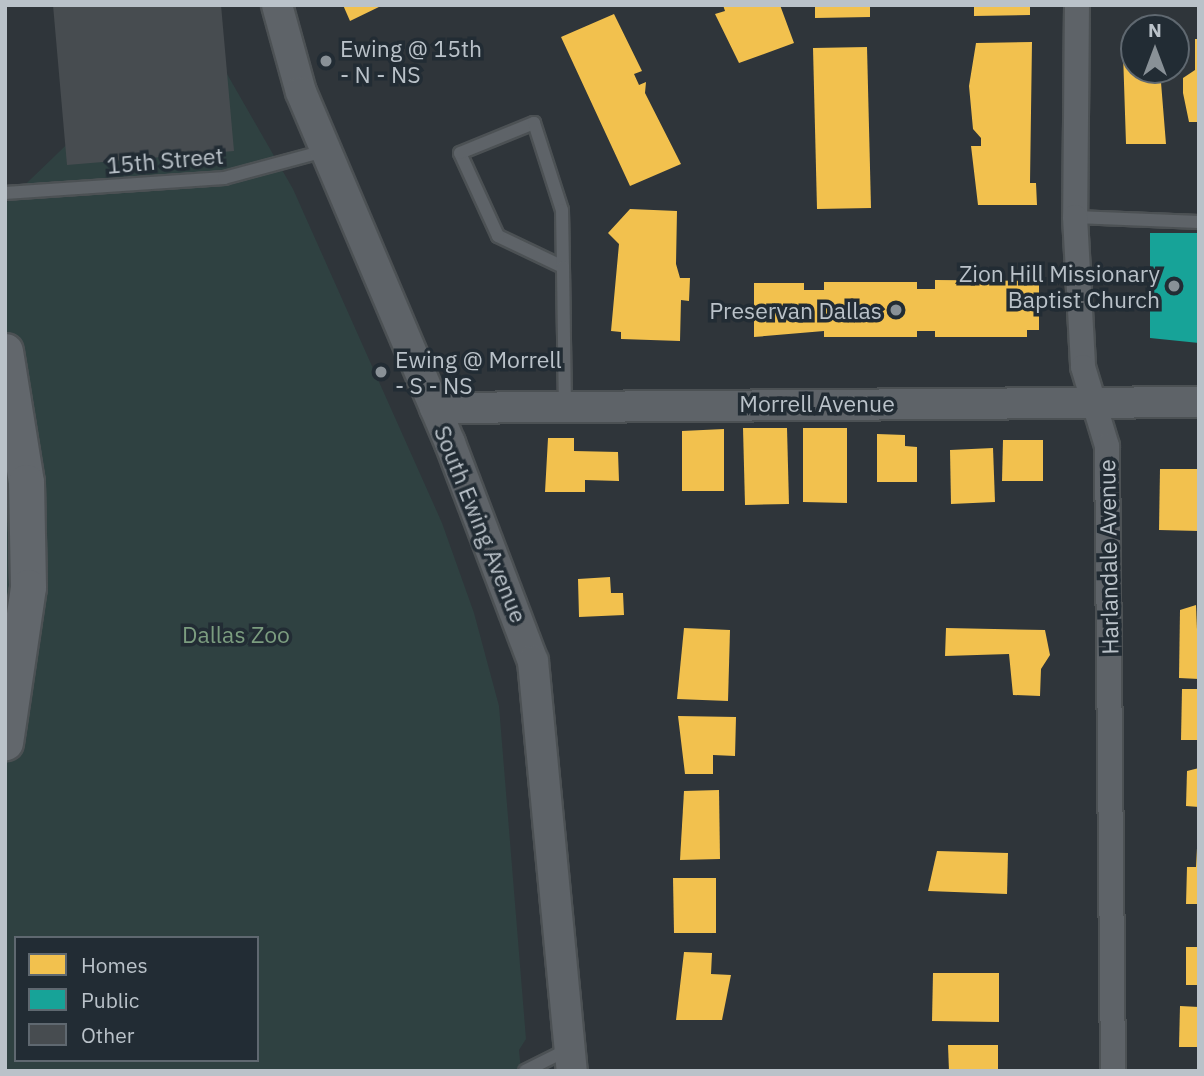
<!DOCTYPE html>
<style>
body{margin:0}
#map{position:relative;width:1204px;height:1076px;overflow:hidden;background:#2f353a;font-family:"IBM Plex Sans",sans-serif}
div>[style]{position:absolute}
.green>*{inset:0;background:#2f4141}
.homes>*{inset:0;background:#f2c14e}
.public>*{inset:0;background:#17a398}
.building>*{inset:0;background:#474c50}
.roads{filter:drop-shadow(2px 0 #4c5154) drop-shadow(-2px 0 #4c5154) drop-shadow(0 2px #4c5154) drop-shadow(0 -2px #4c5154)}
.service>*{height:12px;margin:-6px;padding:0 6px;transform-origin:6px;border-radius:6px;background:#5e6368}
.minor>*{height:24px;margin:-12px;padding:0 12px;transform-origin:12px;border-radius:12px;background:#5e6368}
.tertiary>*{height:30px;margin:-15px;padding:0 15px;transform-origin:15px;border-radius:15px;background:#5e6368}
.secondary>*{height:35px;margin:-17.5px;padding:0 17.5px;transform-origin:17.5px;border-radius:17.5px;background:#62676c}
.dots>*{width:19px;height:19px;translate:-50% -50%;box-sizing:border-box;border:4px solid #222c34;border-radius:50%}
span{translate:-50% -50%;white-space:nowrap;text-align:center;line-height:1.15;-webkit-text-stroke:7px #222c34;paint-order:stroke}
.poi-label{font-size:23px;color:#bac2c9}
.left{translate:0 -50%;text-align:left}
.right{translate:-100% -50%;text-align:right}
.street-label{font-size:23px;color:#bac2c9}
.park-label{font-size:23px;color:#7b9c7f}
.frame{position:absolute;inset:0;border:7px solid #bac2c9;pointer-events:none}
.legend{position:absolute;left:14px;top:936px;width:245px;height:126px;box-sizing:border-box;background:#222c34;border:2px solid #5f6870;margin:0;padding:9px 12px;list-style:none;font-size:21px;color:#bac2c9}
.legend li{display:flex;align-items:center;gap:14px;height:35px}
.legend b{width:35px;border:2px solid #5f6870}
.north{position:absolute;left:1120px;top:14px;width:70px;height:70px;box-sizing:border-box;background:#222c34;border:2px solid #5f6870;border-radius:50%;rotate:0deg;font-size:19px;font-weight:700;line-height:28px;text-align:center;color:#bac2c9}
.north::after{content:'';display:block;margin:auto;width:24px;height:32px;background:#899197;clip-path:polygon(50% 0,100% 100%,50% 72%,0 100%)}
</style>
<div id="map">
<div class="green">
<i style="clip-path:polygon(evenodd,196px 20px,293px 189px,442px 523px,474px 613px,499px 706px,526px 1039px,519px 1050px,521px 1071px,5px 1071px,5px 204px,196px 20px,16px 938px,257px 938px,257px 1060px,16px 1060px,16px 938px)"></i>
</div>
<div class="homes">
<i style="clip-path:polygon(343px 5px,383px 5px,350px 21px)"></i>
<i style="clip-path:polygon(723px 5px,780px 5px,794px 43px,739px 63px,715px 14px,725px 11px)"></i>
<i style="clip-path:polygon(815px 5px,870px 5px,870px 17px,815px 18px)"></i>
<i style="clip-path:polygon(974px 5px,1030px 5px,1030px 15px,974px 16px)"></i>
<i style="clip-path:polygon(614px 14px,642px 71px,634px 74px,639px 85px,646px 82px,645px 93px,681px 164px,630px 186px,561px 37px)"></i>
<i style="clip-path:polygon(1195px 39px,1199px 39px,1199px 122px,1189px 122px,1183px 93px,1183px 78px,1195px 70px)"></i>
<i style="clip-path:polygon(1032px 42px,1030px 183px,1036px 183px,1037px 205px,978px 205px,971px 146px,981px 146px,981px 138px,973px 129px,969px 86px,976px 43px)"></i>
<i style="clip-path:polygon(867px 47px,871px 208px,817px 209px,813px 48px)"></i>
<i style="clip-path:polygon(1134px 47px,1134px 70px,1160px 70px,1166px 144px,1126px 144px,1123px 53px)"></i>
<i style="clip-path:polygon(630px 209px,677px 211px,676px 264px,680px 278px,690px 278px,689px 301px,681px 300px,680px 341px,621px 339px,621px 332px,611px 331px,619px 244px,608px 233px)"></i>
<i style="clip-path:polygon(935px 280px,1039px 281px,1039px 330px,1027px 330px,1027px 337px,935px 337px,935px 331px,917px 331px,917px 337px,824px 337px,824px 331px,754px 337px,754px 283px,804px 283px,804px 290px,824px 290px,824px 282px,917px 282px,917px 289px,935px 289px)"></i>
<i style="clip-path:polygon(743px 428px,787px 428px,789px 504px,745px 505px)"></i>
<i style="clip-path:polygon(803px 428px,847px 428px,847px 503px,803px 502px)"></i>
<i style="clip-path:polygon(724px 429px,724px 491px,682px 491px,682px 431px)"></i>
<i style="clip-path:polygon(877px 434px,905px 435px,905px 446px,917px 447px,917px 482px,877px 482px)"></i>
<i style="clip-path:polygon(548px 438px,574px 438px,574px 451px,618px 452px,619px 481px,585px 480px,585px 492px,545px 492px)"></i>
<i style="clip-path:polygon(1003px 440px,1043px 440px,1043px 481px,1002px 481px)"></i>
<i style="clip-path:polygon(993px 448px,995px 502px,951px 504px,950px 450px)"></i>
<i style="clip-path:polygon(1160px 469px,1199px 469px,1199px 531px,1159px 530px)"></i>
<i style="clip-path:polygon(610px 577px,611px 593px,623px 593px,624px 615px,579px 617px,578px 579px)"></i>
<i style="clip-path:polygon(1196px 605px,1199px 679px,1179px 678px,1180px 610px)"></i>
<i style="clip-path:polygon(684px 628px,730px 630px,728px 701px,677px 699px)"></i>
<i style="clip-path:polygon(946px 628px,1045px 630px,1050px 655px,1041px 669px,1040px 696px,1013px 695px,1009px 654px,945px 656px)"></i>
<i style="clip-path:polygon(1182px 689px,1199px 689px,1199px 740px,1181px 740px)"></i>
<i style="clip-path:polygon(678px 716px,736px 717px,735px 756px,713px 755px,713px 774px,685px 774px)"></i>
<i style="clip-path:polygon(1199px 768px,1199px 807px,1186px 806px,1187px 771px)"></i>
<i style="clip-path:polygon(719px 790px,720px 859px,680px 860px,684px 791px)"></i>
<i style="clip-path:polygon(1196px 848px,1199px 904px,1186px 904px,1187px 867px,1196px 867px)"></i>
<i style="clip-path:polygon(937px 851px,1008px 853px,1007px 894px,928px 891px)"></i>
<i style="clip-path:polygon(673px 878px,716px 878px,716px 933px,674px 933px)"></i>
<i style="clip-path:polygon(1186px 947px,1199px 947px,1199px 985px,1186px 985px)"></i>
<i style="clip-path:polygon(684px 952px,712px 953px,711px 974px,731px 975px,722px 1020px,676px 1020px)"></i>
<i style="clip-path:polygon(933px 973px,999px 973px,999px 1022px,932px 1021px)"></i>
<i style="clip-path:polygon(1180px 1006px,1199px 1007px,1199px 1047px,1179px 1047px)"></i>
<i style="clip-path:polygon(948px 1045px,998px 1045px,998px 1071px,949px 1071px)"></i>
</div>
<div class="public">
<i style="clip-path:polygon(1150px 233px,1199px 233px,1199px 343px,1150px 338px)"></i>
</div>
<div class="building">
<i style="clip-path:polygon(53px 5px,221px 5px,234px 151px,67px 165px)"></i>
</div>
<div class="roads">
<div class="service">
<i style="left:5px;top:193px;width:220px;rotate:-3.9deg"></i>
<i style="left:224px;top:178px;width:105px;rotate:-15deg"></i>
<i style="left:1075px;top:217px;width:124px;rotate:2.3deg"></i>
<i style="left:563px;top:267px;width:72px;rotate:-154.5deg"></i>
<i style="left:498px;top:236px;width:91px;rotate:-114.6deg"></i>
<i style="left:460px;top:153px;width:80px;rotate:-22.1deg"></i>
<i style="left:534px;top:123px;width:91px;rotate:72.2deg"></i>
<i style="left:562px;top:210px;width:57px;rotate:89deg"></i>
<i style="left:563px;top:267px;width:136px;rotate:89.2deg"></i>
<i style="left:525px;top:1071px;width:49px;rotate:-26.6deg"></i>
</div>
<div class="minor">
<i style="left:1077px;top:5px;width:212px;rotate:90.5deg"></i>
<i style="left:1075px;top:217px;width:150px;rotate:86.9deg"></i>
<i style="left:1083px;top:367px;width:83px;rotate:73.1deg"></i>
<i style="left:1107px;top:446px;width:625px;rotate:89.45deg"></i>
</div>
<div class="tertiary">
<i style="left:277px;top:5px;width:90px;rotate:74.6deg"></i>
<i style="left:301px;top:92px;width:381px;rotate:67deg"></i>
<i style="left:450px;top:443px;width:233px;rotate:69.2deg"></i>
<i style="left:533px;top:661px;width:412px;rotate:84.6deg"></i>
<i style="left:435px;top:408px;width:764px;rotate:-0.45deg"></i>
</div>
<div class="secondary">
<i style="left:5px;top:351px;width:133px;rotate:80.9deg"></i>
<i style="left:26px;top:482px;width:105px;rotate:88.9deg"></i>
<i style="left:28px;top:587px;width:157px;rotate:98.4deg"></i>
</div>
</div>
<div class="dots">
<i style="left:326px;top:61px;background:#899197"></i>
<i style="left:1174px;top:286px;background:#899197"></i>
<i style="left:896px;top:310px;background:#899197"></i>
<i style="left:381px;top:372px;background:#899197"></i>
</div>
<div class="poi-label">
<span class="left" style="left:340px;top:61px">Ewing @ 15th<br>- N - NS</span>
<span class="right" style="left:1160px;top:286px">Zion Hill Missionary<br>Baptist Church</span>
<span class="right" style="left:882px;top:310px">Preservan Dallas</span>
<span class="left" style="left:395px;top:372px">Ewing @ Morrell<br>- S - NS</span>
</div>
<div class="street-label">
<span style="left:165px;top:160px;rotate:-5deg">15th Street</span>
<span style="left:817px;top:403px">Morrell Avenue</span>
<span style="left:481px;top:524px;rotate:68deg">South Ewing Avenue</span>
<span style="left:1108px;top:557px;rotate:-91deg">Harlandale Avenue</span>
</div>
<div class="park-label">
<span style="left:236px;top:634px">Dallas Zoo</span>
</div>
<div class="frame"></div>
<ul class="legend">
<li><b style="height:19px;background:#f2c14e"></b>Homes</li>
<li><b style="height:19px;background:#17a398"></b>Public</li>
<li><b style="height:19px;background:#474c50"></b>Other</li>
</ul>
<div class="north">N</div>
</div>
